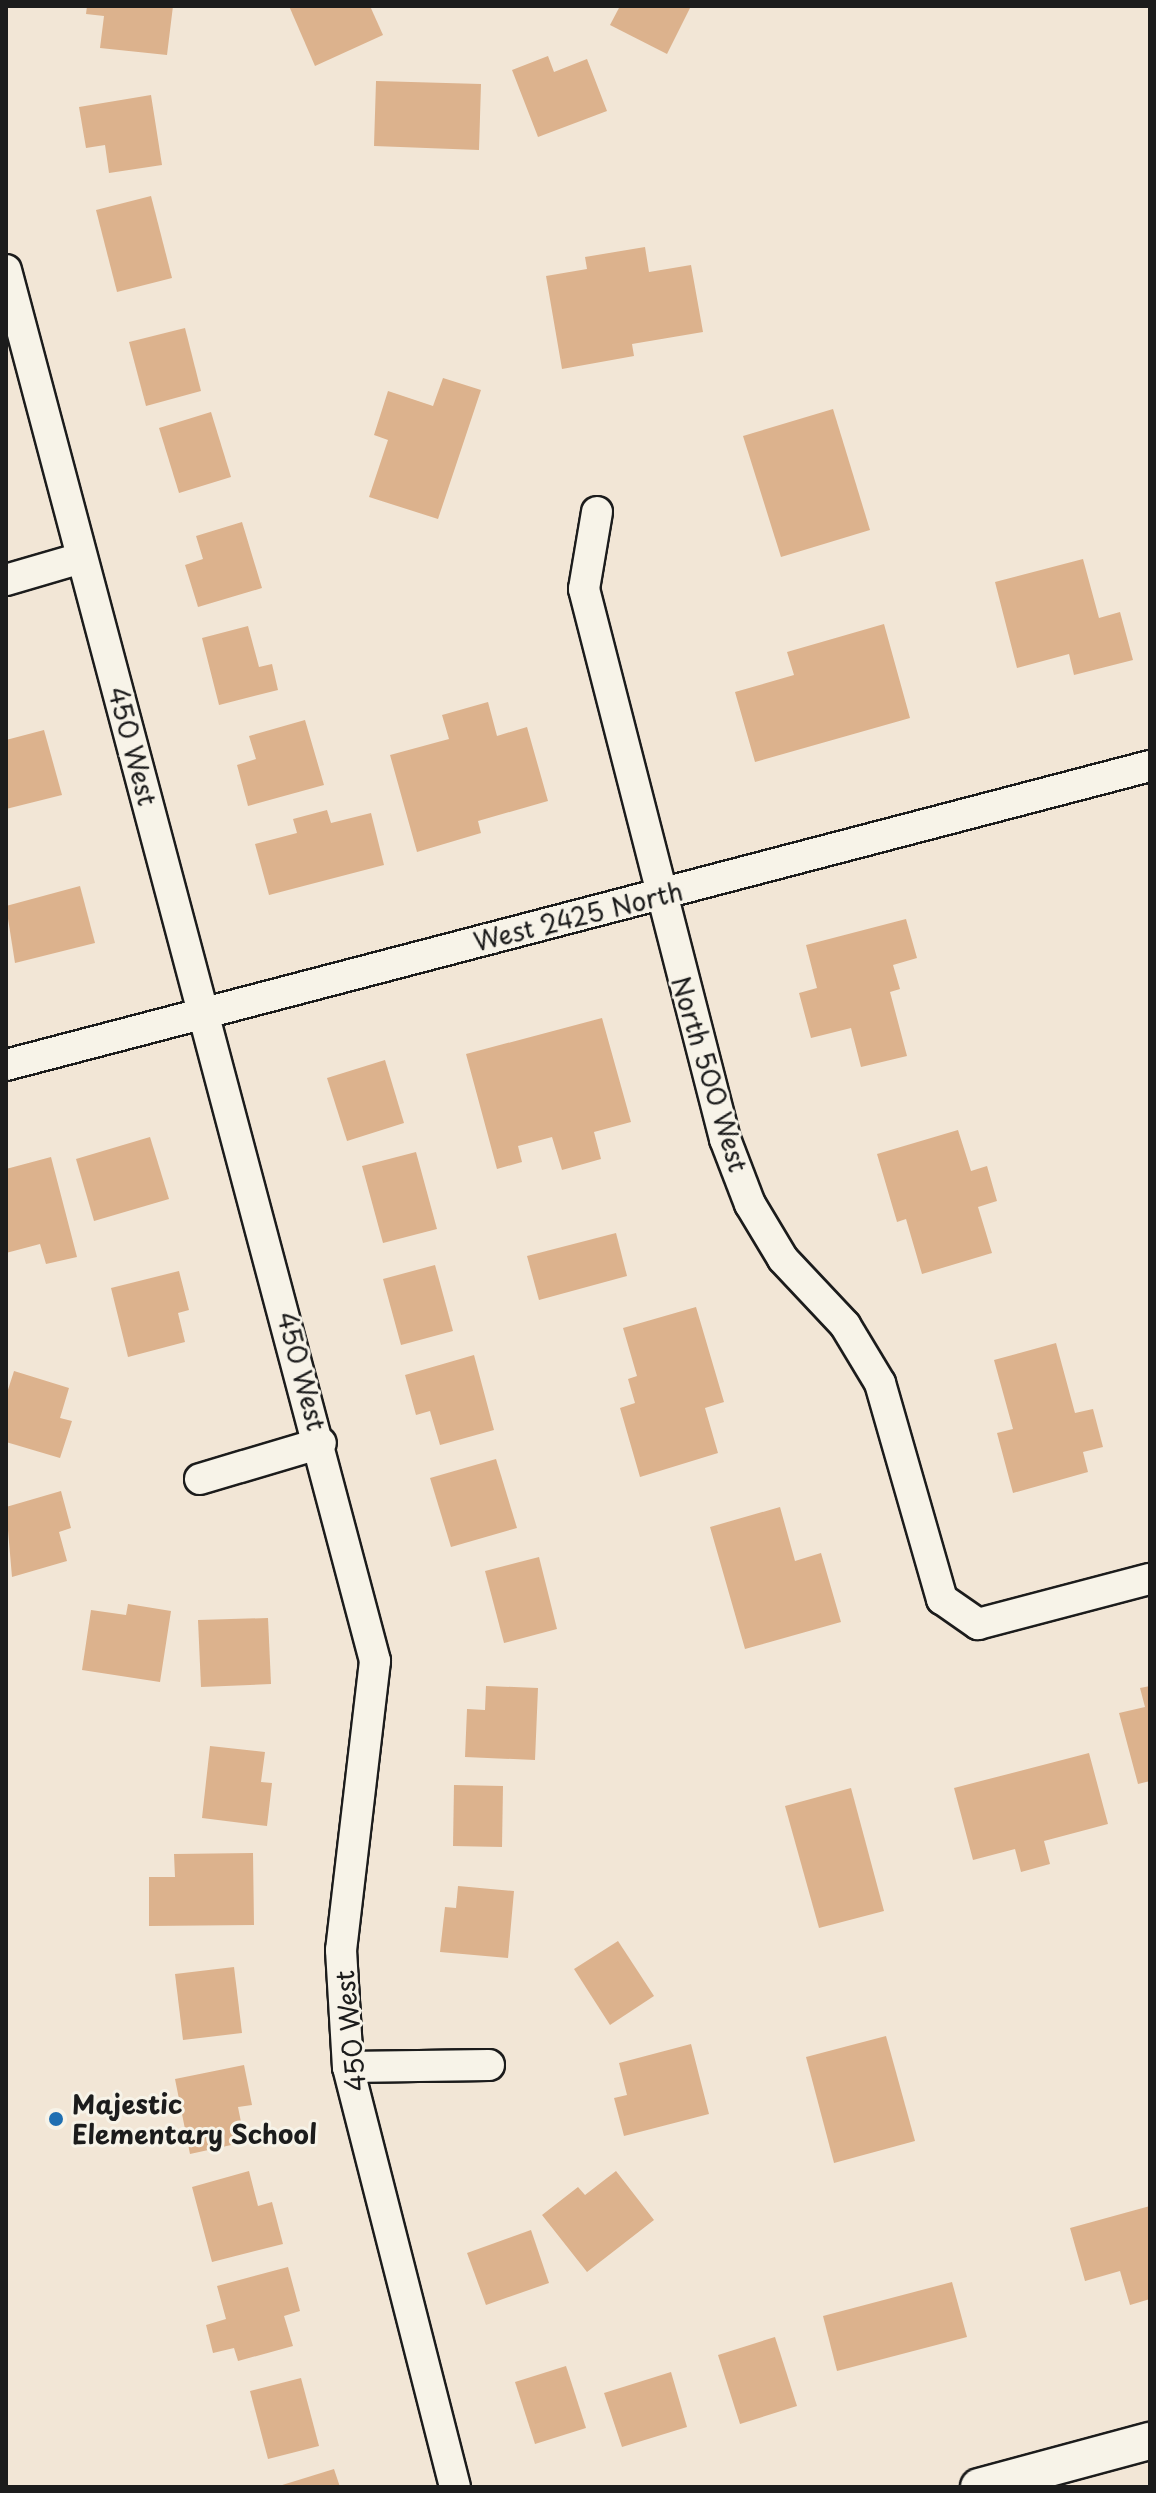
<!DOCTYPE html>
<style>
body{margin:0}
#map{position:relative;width:1156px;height:2493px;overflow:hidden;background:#f2e6d6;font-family:"Playpen Sans",sans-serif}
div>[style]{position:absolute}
.building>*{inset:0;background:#dcb28d}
.roads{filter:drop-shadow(2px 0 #1c1c1c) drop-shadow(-2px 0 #1c1c1c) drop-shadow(0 2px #1c1c1c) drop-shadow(0 -2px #1c1c1c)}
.minor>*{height:30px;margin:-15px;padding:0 15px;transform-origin:15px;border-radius:15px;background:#f7f3e8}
.tertiary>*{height:36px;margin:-18px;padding:0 18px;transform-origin:18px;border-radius:18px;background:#f7f3e8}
.dots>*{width:22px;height:22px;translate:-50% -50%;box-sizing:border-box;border:4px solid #f7f3e8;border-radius:50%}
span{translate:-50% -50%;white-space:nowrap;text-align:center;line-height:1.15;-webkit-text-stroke:6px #f7f3e8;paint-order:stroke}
.street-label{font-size:26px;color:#1c1c1c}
.poi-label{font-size:26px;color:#1c1c1c;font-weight:700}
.left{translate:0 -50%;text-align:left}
.frame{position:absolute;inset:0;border:8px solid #1c1c1c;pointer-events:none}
</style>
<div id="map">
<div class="building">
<i style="clip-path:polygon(87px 6px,173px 6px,167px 55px,100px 48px,104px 16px,86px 14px)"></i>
<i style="clip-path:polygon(289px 6px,370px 6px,383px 35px,315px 66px)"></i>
<i style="clip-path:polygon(620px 6px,691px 6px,667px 54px,610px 25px)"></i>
<i style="clip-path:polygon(548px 56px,554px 72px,587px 59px,607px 111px,538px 137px,512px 70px)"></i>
<i style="clip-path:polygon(376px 81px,481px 84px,479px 150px,374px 146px)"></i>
<i style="clip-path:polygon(151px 95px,162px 165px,109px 173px,105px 145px,86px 148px,79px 107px)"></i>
<i style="clip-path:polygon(151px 196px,172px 278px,117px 292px,96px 210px)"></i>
<i style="clip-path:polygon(645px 247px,649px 272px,691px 265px,703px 332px,632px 344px,634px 356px,562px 369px,546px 276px,587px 269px,585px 257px)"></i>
<i style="clip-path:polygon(185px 328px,201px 391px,146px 406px,129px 342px)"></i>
<i style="clip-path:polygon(443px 378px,481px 390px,438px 519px,369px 497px,388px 440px,374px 435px,388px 391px,433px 406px)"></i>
<i style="clip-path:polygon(833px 409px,870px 530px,781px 557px,743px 436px)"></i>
<i style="clip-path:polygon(211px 412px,231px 477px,179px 493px,159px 428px)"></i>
<i style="clip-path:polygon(242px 522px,262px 588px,198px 607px,185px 565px,203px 559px,196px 536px)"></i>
<i style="clip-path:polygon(1083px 559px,1099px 618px,1120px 612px,1133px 660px,1074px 675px,1069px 654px,1017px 668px,995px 582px)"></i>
<i style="clip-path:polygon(884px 624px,910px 718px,755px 762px,735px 692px,794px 675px,787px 652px)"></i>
<i style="clip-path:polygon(248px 626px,259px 667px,272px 664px,278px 690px,219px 705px,202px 638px)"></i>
<i style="clip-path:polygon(488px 702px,497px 736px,527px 727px,548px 801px,478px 821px,481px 833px,417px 852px,390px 755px,449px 739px,442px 715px)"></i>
<i style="clip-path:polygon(305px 720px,324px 785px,248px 806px,237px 765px,256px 759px,249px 736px)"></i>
<i style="clip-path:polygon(44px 730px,62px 795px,6px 809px,6px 740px)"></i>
<i style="clip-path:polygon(327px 810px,331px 823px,371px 813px,384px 865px,269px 895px,255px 844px,297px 833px,293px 819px)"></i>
<i style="clip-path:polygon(80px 886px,95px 943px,15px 963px,6px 906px)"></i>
<i style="clip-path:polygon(906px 919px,917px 958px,893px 965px,900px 989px,890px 992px,907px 1056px,861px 1067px,851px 1028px,811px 1038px,799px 993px,817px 988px,806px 945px)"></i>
<i style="clip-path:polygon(602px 1018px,631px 1122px,594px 1132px,601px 1159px,562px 1170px,552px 1137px,518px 1146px,522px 1162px,497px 1169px,466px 1054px)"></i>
<i style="clip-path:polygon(385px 1060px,404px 1123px,347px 1141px,327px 1078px)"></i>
<i style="clip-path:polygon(958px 1130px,971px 1171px,987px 1166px,997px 1201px,978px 1207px,992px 1253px,922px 1274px,906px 1219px,897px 1222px,877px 1154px)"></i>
<i style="clip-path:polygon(150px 1137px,169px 1199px,94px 1221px,76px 1159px)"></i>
<i style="clip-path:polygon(416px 1152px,437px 1229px,383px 1243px,362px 1166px)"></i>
<i style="clip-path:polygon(51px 1157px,77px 1257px,46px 1264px,40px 1244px,6px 1253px,6px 1169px)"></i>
<i style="clip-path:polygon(616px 1233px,627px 1276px,539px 1300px,527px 1256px)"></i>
<i style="clip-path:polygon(435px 1265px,453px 1331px,401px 1345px,383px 1279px)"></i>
<i style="clip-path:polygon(179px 1271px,189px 1310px,178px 1313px,185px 1342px,128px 1357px,111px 1288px)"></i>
<i style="clip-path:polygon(696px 1307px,724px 1402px,705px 1408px,718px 1453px,640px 1477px,620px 1408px,635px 1403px,628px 1379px,637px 1376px,623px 1328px)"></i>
<i style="clip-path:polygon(1056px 1343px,1075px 1413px,1093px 1409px,1103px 1447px,1083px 1452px,1088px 1472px,1013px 1493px,997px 1433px,1013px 1429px,994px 1360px)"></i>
<i style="clip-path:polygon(474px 1355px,494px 1430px,440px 1445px,430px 1411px,416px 1415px,405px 1375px)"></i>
<i style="clip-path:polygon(14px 1371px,69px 1388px,60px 1418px,72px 1421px,60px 1458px,6px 1442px,6px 1396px)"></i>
<i style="clip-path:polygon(496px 1459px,517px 1528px,451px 1547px,430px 1478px)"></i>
<i style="clip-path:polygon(61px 1491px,71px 1528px,59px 1532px,67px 1561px,12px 1577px,6px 1507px)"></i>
<i style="clip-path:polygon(780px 1507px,795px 1561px,821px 1553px,841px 1622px,745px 1649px,710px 1527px)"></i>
<i style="clip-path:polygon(539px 1557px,557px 1629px,504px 1643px,485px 1571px)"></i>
<i style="clip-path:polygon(128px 1604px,171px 1611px,160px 1682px,82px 1670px,91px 1610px,126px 1615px)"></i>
<i style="clip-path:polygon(268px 1618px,271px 1684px,201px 1687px,198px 1620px)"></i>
<i style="clip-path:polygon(486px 1686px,538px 1688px,535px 1760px,465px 1757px,467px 1709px,485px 1710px)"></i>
<i style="clip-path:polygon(1150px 1686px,1150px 1781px,1138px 1784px,1119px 1713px,1145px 1707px,1140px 1688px)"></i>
<i style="clip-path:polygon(210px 1746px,265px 1752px,261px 1782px,272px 1783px,267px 1826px,202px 1818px)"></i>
<i style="clip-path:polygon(1089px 1753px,1108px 1824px,1044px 1841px,1050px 1864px,1021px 1872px,1015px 1849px,973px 1860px,954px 1788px)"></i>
<i style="clip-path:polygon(454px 1785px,503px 1786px,502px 1847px,453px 1846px)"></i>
<i style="clip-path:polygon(851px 1788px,884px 1911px,819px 1928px,785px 1806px)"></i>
<i style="clip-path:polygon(253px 1853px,254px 1925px,149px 1926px,149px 1877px,175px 1877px,174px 1854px)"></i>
<i style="clip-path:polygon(458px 1886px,514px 1891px,508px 1958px,440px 1952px,445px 1907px,456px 1908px)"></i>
<i style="clip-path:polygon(618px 1941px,654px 1996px,610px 2025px,574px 1969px)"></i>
<i style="clip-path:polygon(234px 1967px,242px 2033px,183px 2040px,175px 1974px)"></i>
<i style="clip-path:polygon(886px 2036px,915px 2141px,834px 2163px,806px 2057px)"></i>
<i style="clip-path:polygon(691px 2044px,709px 2114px,624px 2136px,614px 2098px,627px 2095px,619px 2063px)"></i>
<i style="clip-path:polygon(244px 2065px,252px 2105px,238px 2107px,245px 2142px,190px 2154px,175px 2079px)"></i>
<i style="clip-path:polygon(249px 2171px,258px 2206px,272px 2202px,283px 2244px,212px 2262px,192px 2187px)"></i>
<i style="clip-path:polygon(616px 2171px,654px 2220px,587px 2272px,542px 2215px,578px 2187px,585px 2195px)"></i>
<i style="clip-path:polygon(1150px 2206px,1150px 2299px,1130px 2305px,1120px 2271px,1085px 2281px,1070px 2228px)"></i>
<i style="clip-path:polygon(531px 2230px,549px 2283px,486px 2305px,467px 2253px)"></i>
<i style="clip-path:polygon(288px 2267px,300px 2311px,284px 2316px,293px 2346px,238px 2361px,234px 2348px,213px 2353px,206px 2325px,226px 2319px,217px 2286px)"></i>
<i style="clip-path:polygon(952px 2282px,967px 2337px,837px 2371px,823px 2316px)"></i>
<i style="clip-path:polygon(775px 2337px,797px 2406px,740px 2424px,718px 2355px)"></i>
<i style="clip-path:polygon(566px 2366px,586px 2428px,535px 2444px,515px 2382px)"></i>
<i style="clip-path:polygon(671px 2372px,687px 2427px,622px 2447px,604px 2393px)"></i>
<i style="clip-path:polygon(301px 2378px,319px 2446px,268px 2459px,250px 2391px)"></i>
<i style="clip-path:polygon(334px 2469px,340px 2487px,279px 2487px,279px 2486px)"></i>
</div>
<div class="roads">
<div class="minor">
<i style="left:6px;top:270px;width:1439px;rotate:75.14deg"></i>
<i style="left:375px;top:1661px;width:291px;rotate:96.7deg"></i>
<i style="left:341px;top:1950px;width:117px;rotate:86.6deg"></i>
<i style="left:348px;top:2067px;width:433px;rotate:75.7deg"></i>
<i style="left:597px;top:512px;width:78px;rotate:99.6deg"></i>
<i style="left:584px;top:589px;width:568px;rotate:75.62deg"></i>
<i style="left:725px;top:1139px;width:70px;rotate:69deg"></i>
<i style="left:750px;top:1204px;width:64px;rotate:59deg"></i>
<i style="left:783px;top:1259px;width:91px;rotate:46.8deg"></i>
<i style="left:845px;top:1325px;width:68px;rotate:58.9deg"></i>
<i style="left:880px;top:1383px;width:225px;rotate:74deg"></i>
<i style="left:942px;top:1599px;width:44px;rotate:34.8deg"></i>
<i style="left:978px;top:1624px;width:178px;rotate:-14.7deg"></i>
<i style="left:6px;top:580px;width:78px;rotate:-16.3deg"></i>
<i style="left:6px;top:1065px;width:1182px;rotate:-14.65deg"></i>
<i style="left:200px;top:1479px;width:126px;rotate:-16.6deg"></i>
<i style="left:348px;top:2067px;width:141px;rotate:-0.8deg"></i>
</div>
<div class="tertiary">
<i style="left:979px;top:2487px;width:177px;rotate:-15.1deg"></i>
</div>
</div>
<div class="dots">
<i style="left:56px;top:2119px;background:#1f6fb2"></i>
</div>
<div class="street-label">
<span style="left:133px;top:746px;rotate:75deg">450 West</span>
<span style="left:578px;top:916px;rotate:-14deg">West 2425 North</span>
<span style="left:710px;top:1074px;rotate:73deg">North 500 West</span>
<span style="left:302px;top:1371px;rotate:75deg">450 West</span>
<span style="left:350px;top:2031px;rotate:-96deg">450 West</span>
</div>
<div class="poi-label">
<span class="left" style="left:72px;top:2119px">Majestic<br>Elementary School</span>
</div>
<div class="frame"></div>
</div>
